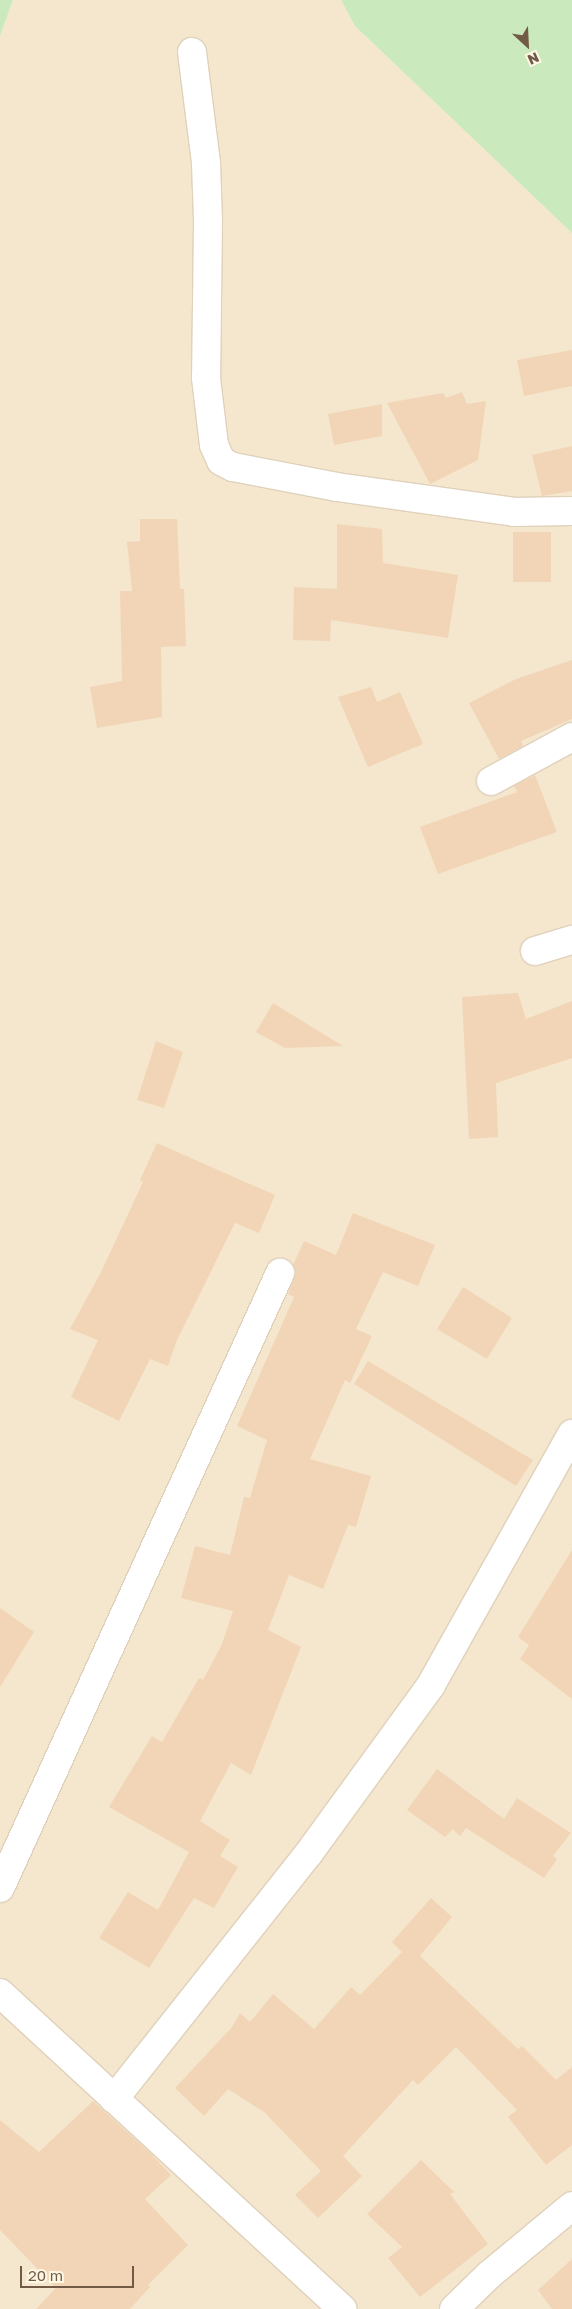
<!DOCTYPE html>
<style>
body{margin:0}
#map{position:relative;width:572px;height:2309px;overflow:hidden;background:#fcf4de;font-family:"Golos Text",sans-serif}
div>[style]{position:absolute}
.residential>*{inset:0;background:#f4e7cd}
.green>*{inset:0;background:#cae9bd}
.building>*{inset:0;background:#f2d5b6}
.roads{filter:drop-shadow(1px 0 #e0d1bb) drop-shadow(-1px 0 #e0d1bb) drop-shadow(0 1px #e0d1bb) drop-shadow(0 -1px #e0d1bb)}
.minor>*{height:28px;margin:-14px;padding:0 14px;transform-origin:14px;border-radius:14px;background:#fff}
span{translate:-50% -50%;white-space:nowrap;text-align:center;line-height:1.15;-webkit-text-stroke:5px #fff8e5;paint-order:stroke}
.north{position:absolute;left:502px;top:20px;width:50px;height:50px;-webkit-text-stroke:4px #fff8e5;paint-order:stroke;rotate:155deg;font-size:14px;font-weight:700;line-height:20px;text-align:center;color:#725b46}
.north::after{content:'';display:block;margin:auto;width:18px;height:22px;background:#725b46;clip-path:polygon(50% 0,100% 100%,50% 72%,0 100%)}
.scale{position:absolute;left:20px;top:2266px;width:114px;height:22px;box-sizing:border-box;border:2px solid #725b46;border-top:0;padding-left:6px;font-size:15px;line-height:18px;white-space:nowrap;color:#725b46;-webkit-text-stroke:4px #fff8e5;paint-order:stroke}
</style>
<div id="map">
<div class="residential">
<i style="clip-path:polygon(13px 0,341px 0,355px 26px,572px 233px,572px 2309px,0 2309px,0 36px)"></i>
</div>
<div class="green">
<i style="clip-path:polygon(0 0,13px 0,0 36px)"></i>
<i style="clip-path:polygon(341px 0,572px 0,572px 233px,355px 26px)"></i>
</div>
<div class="building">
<i style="clip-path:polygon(572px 350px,572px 386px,524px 396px,517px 360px)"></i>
<i style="clip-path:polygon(462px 392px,467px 404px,486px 401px,478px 460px,430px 484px,387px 403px,443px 393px,446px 398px)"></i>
<i style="clip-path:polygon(382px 404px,382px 436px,334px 445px,328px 414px)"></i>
<i style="clip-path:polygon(572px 446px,572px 491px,542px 496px,532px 455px)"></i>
<i style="clip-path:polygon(140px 519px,177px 519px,180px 589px,184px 589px,186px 646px,161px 647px,162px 717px,97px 728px,90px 687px,122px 681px,120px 591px,132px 591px,127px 542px,140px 541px)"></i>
<i style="clip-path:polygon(337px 524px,382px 529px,383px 563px,458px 575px,448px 638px,331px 620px,330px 641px,293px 640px,294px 587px,337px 589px)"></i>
<i style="clip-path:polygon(513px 532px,551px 532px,551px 582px,513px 582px)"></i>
<i style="clip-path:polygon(572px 660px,572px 719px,521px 741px,523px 746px,499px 759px,469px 703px,516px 679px)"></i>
<i style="clip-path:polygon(371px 687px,377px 702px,400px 692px,423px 744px,368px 767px,338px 697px)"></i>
<i style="clip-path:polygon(535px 775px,557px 832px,438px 874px,420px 827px,517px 792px,514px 786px)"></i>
<i style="clip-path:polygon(518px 993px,526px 1019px,572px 1001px,572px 1058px,496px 1083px,498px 1137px,469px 1139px,462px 997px)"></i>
<i style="clip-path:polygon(273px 1003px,343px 1046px,285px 1048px,256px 1032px)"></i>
<i style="clip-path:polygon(156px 1041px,183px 1052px,164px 1108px,137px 1100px)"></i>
<i style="clip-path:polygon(157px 1143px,275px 1195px,259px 1233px,235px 1223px,177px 1340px,168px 1366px,150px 1359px,119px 1421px,71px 1397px,98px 1340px,70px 1329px,101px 1272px,143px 1182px,140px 1180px)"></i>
<i style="clip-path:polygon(353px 1213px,435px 1245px,418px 1286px,383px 1272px,356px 1329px,372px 1336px,350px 1383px,345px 1380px,310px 1459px,371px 1476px,356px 1527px,348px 1525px,323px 1589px,289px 1575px,268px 1630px,301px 1647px,251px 1775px,231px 1763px,200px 1821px,230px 1840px,220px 1856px,238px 1867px,214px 1908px,194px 1898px,149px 1968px,99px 1938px,128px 1892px,158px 1910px,189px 1852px,109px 1807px,152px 1736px,162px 1742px,199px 1678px,203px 1680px,222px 1644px,233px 1611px,181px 1598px,195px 1546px,230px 1555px,244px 1497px,250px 1498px,267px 1440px,237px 1426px,294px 1297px,288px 1294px,294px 1279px,296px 1272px,293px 1265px,304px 1241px,336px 1255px)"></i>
<i style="clip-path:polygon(463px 1287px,512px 1318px,487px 1359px,437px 1329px)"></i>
<i style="clip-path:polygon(368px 1361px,533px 1460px,516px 1486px,354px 1384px)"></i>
<i style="clip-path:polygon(572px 1550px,572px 1699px,520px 1659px,529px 1645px,518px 1637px)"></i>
<i style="clip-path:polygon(0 1608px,34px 1632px,0 1687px)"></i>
<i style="clip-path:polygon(437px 1769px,504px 1819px,517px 1798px,571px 1833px,553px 1856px,557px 1859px,544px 1878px,466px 1828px,460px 1836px,453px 1829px,445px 1837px,407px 1810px)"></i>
<i style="clip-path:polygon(431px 1898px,452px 1917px,420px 1956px,518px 2049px,522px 2046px,556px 2080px,572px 2067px,572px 2145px,546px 2165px,508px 2117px,517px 2110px,456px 2047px,418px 2085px,413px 2080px,343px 2156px,362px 2176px,318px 2218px,295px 2195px,321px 2171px,264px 2112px,228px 2089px,204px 2116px,175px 2088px,232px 2027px,240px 2013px,250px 2022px,273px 1994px,314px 2029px,351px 1987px,360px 1995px,402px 1952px,392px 1942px)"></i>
<i style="clip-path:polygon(93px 2101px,150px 2153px,171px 2175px,145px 2199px,188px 2245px,148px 2285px,150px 2287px,130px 2309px,36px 2309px,56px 2288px,0 2230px,0 2120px,39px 2152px)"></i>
<i style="clip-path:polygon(421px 2160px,454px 2192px,450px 2194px,488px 2244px,420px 2297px,388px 2258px,402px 2247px,367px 2214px)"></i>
<i style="clip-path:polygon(572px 2259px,572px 2309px,552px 2309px,538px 2290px)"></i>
</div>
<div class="roads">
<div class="minor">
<i style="left:192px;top:52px;width:112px;rotate:82.8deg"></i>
<i style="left:206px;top:163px;width:58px;rotate:88deg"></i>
<i style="left:208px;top:221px;width:157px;rotate:90.7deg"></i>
<i style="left:206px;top:378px;width:67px;rotate:83.2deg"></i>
<i style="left:214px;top:445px;width:17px;rotate:66deg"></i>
<i style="left:221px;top:461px;width:13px;rotate:27deg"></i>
<i style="left:233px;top:467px;width:106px;rotate:10.9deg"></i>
<i style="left:337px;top:487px;width:179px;rotate:8deg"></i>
<i style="left:514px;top:512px;width:58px;rotate:-1deg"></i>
<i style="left:491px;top:781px;width:92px;rotate:-28.5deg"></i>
<i style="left:535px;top:951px;width:39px;rotate:-17deg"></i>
<i style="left:0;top:1888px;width:676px;rotate:-65.52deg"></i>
<i style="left:0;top:1993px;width:466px;rotate:42.7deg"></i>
<i style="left:114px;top:2099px;width:314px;rotate:-51.6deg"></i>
<i style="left:309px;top:1853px;width:208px;rotate:-54deg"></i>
<i style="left:431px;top:1685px;width:288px;rotate:-60.7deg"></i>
<i style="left:454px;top:2309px;width:49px;rotate:-44.2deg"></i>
<i style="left:489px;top:2275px;width:108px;rotate:-39.7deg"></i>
</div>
</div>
<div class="north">N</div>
<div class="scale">20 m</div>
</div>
